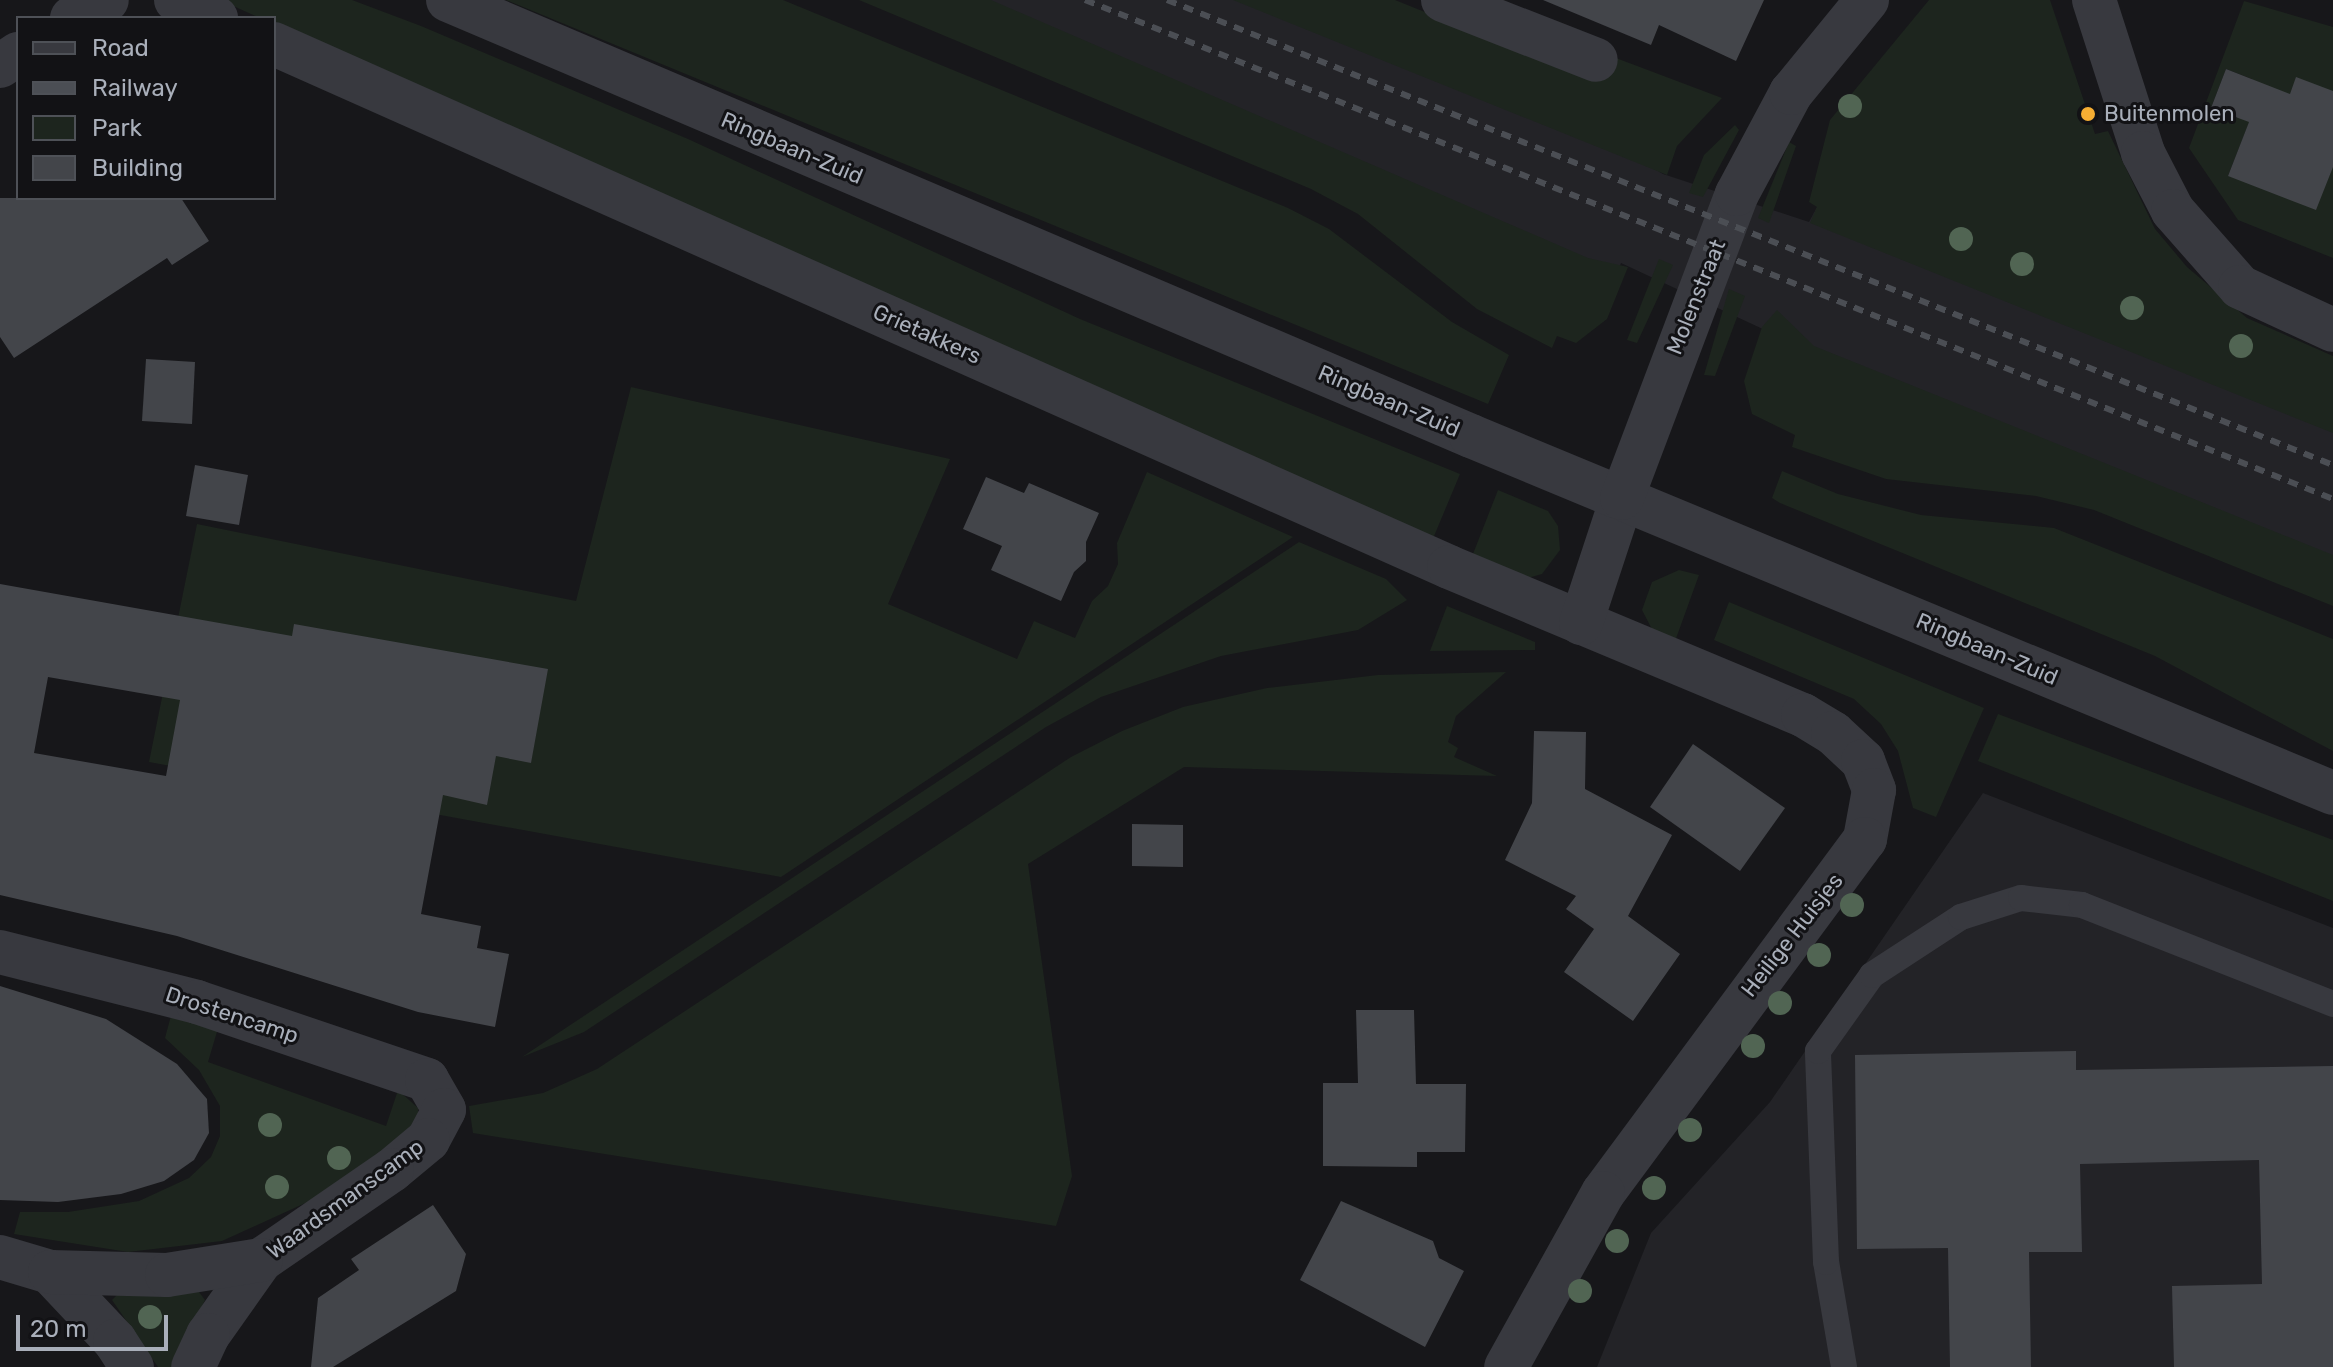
<!DOCTYPE html>
<style>
body{margin:0}
#map{position:relative;width:2333px;height:1367px;overflow:hidden;background:#17171a;font-family:Rubik,sans-serif}
div>[style]{position:absolute}
.built>*{inset:0;background:#232327}
.green>*{inset:0;background:#1d251e}
.building>*{inset:0;background:#43454a}
.service>*{height:26px;margin:-13px;padding:0 13px;transform-origin:13px;border-radius:13px;background:#38393f}
.minor>*{height:44px;margin:-22px;padding:0 22px;transform-origin:22px;border-radius:22px;background:#38393f}
.tertiary>*{height:44px;margin:-22px;padding:0 22px;transform-origin:22px;border-radius:22px;background:#38393f}
.rail>*{height:6px;margin-top:-3px;transform-origin:0;background:repeating-linear-gradient(90deg,#4b4e54 0 10px,transparent 0 18px)}
.trees>*{width:24px;height:24px;margin:-12px;border-radius:50%;background:#516553}
.dots>*{width:22px;height:22px;translate:-50% -50%;box-sizing:border-box;border:4px solid #121215;border-radius:50%}
span{translate:-50% -50%;white-space:nowrap;text-align:center;line-height:1.15;-webkit-text-stroke:6px #121215;paint-order:stroke}
.poi-label{font-size:22px;color:#a9afba}
.left{translate:0 -50%;text-align:left}
.street-label{font-size:22px;color:#a9afba}
.legend{position:absolute;left:16px;top:16px;width:260px;height:184px;box-sizing:border-box;background:#121215;border:2px solid #4e5157;margin:0;padding:10px 14px;list-style:none;font-size:24px;color:#a9afba}
.legend li{display:flex;align-items:center;gap:16px;height:40px}
.legend b{width:40px;border:2px solid #4e5157}
.scale{position:absolute;left:16px;top:1315px;width:152px;height:36px;box-sizing:border-box;border:4px solid #a9afba;border-top:0;padding-left:10px;font-size:24px;line-height:28px;white-space:nowrap;color:#a9afba;-webkit-text-stroke:6px #121215;paint-order:stroke}
</style>
<div id="map">
<div class="built">
<i style="clip-path:polygon(879px 0,1362px 0,1663px 174px,1809px 222px,1817px 207px,2333px 393px,2333px 594px,1621px 263px,1608px 297px)"></i>
<i style="clip-path:polygon(1983px 793px,2333px 928px,2333px 1367px,1597px 1367px,1651px 1233px,1770px 1102px)"></i>
</div>
<div class="green">
<i style="clip-path:polygon(220px 0,352px 0,421px 26px,688px 139px,1080px 319px,1460px 474px,1432px 541px,274px 24px,274px 18px,260px 18px)"></i>
<i style="clip-path:polygon(506px 0,783px 0,1288px 208px,1329px 229px,1452px 322px,1509px 355px,1488px 404px)"></i>
<i style="clip-path:polygon(859px 0,991px 0,1588px 258px,1628px 267px,1607px 319px,1576px 343px,1557px 336px,1552px 348px,1477px 309px,1358px 214px,1311px 189px)"></i>
<i style="clip-path:polygon(1233px 0,1395px 0,1596px 81px,1608px 55px,1722px 98px,1677px 146px,1667px 175px)"></i>
<i style="clip-path:polygon(1929px 0,2050px 0,2095px 134px,2108px 131px,2155px 229px,2187px 267px,2247px 318px,2333px 356px,2333px 433px,1810px 223px,1817px 207px,1809px 202px,1830px 120px)"></i>
<i style="clip-path:polygon(evenodd,2244px 1px,2333px 27px,2333px 134px,2256px 105px,2228px 176px,2333px 167px,2333px 258px,2238px 220px,2189px 148px,2244px 1px,2226px 69px,2252px 79px,2237px 118px,2211px 108px,2226px 69px)"></i>
<i style="clip-path:polygon(1735px 125px,1739px 130px,1703px 197px,1689px 193px,1704px 155px)"></i>
<i style="clip-path:polygon(1789px 142px,1796px 146px,1769px 223px,1758px 218px)"></i>
<i style="clip-path:polygon(1659px 259px,1673px 265px,1637px 343px,1627px 340px)"></i>
<i style="clip-path:polygon(1729px 289px,1745px 296px,1715px 376px,1704px 375px)"></i>
<i style="clip-path:polygon(1777px 310px,1814px 346px,2333px 555px,2333px 606px,2094px 510px,2036px 496px,1886px 479px,1792px 447px,1795px 435px,1752px 414px,1744px 381px,1762px 327px)"></i>
<i style="clip-path:polygon(631px 387px,950px 459px,888px 604px,1017px 659px,1034px 621px,1075px 638px,1092px 601px,1108px 586px,1118px 564px,1117px 543px,1147px 472px,1293px 537px,781px 877px,149px 762px,197px 524px,576px 601px)"></i>
<i style="clip-path:polygon(1782px 471px,1838px 494px,1921px 515px,2054px 528px,2333px 639px,2333px 751px,2155px 656px,1780px 503px,1772px 498px)"></i>
<i style="clip-path:polygon(1498px 490px,1548px 511px,1558px 526px,1560px 550px,1542px 574px,1528px 578px,1471px 559px)"></i>
<i style="clip-path:polygon(1299px 542px,1386px 579px,1407px 600px,1358px 630px,1221px 656px,1101px 697px,1046px 727px,584px 1032px,522px 1057px)"></i>
<i style="clip-path:polygon(1679px 570px,1699px 575px,1674px 644px,1656px 637px,1642px 610px,1652px 582px)"></i>
<i style="clip-path:polygon(1729px 602px,1984px 708px,1936px 817px,1913px 808px,1898px 751px,1881px 724px,1854px 699px,1714px 640px)"></i>
<i style="clip-path:polygon(1447px 606px,1535px 642px,1535px 650px,1430px 651px)"></i>
<i style="clip-path:polygon(1506px 672px,1456px 716px,1448px 742px,1458px 748px,1454px 757px,1497px 776px,1184px 767px,1028px 864px,1072px 1176px,1056px 1226px,473px 1133px,469px 1106px,543px 1093px,597px 1069px,1071px 757px,1122px 731px,1183px 707px,1267px 688px,1378px 675px)"></i>
<i style="clip-path:polygon(1998px 714px,2333px 840px,2333px 901px,1978px 761px)"></i>
<i style="clip-path:polygon(172px 1012px,219px 1025px,208px 1062px,386px 1126px,398px 1090px,418px 1108px,418px 1124px,325px 1194px,222px 1241px,128px 1252px,14px 1234px,20px 1212px,68px 1212px,139px 1201px,189px 1178px,211px 1157px,220px 1136px,220px 1106px,199px 1070px,165px 1038px)"></i>
<i style="clip-path:polygon(199px 1292px,205px 1300px,173px 1367px,158px 1367px,112px 1300px,117px 1295px)"></i>
</div>
<div class="building">
<i style="clip-path:polygon(1543px 0,1764px 0,1736px 61px,1659px 25px,1651px 45px)"></i>
<i style="clip-path:polygon(2226px 69px,2290px 94px,2296px 77px,2333px 91px,2333px 167px,2316px 210px,2228px 176px,2249px 122px,2211px 108px)"></i>
<i style="clip-path:polygon(0 198px,181px 198px,209px 241px,172px 265px,167px 258px,14px 358px,0 337px)"></i>
<i style="clip-path:polygon(146px 359px,195px 362px,192px 424px,142px 421px)"></i>
<i style="clip-path:polygon(195px 465px,248px 475px,239px 525px,186px 516px)"></i>
<i style="clip-path:polygon(986px 477px,1024px 493px,1029px 483px,1099px 513px,1086px 542px,1086px 561px,1074px 572px,1061px 601px,991px 570px,1002px 546px,963px 529px)"></i>
<i style="clip-path:polygon(evenodd,0 584px,292px 636px,294px 624px,548px 669px,531px 763px,496px 756px,487px 805px,443px 795px,421px 914px,481px 926px,477px 948px,509px 954px,495px 1027px,418px 1012px,177px 936px,0 895px,0 584px,48px 677px,180px 700px,166px 776px,34px 753px,48px 677px)"></i>
<i style="clip-path:polygon(1534px 731px,1586px 732px,1585px 789px,1672px 835px,1628px 916px,1680px 954px,1633px 1021px,1564px 972px,1594px 929px,1566px 909px,1576px 896px,1505px 860px,1532px 803px)"></i>
<i style="clip-path:polygon(1693px 744px,1785px 808px,1740px 871px,1650px 807px)"></i>
<i style="clip-path:polygon(1132px 824px,1183px 825px,1183px 867px,1132px 866px)"></i>
<i style="clip-path:polygon(0 986px,106px 1019px,177px 1064px,207px 1099px,209px 1133px,194px 1160px,164px 1181px,121px 1194px,58px 1202px,0 1200px)"></i>
<i style="clip-path:polygon(1356px 1010px,1414px 1010px,1416px 1084px,1466px 1084px,1465px 1152px,1417px 1152px,1417px 1167px,1323px 1166px,1323px 1083px,1358px 1083px)"></i>
<i style="clip-path:polygon(2076px 1051px,2076px 1070px,2333px 1066px,2333px 1367px,2174px 1367px,2172px 1286px,2262px 1284px,2259px 1160px,2080px 1164px,2082px 1252px,2029px 1252px,2031px 1367px,1950px 1367px,1948px 1248px,1857px 1249px,1855px 1055px)"></i>
<i style="clip-path:polygon(1341px 1201px,1433px 1241px,1439px 1258px,1464px 1271px,1425px 1347px,1300px 1280px)"></i>
<i style="clip-path:polygon(433px 1205px,466px 1254px,456px 1291px,333px 1367px,311px 1367px,318px 1298px,359px 1270px,351px 1259px)"></i>
</div>
<div class="service">
<i style="left:1844px;top:1367px;width:107px;rotate:-99.7deg"></i>
<i style="left:1826px;top:1262px;width:211px;rotate:-92.2deg"></i>
<i style="left:1818px;top:1051px;width:93px;rotate:-54.6deg"></i>
<i style="left:1872px;top:975px;width:106px;rotate:-33.1deg"></i>
<i style="left:1961px;top:917px;width:63px;rotate:-17.6deg"></i>
<i style="left:2021px;top:898px;width:61px;rotate:6.5deg"></i>
<i style="left:2082px;top:905px;width:270px;rotate:21.5deg"></i>
</div>
<div class="minor">
<i style="left:176px;top:0;width:44px;rotate:24.2deg"></i>
<i style="left:1443px;top:0;width:164px;rotate:21.4deg"></i>
<i style="left:2094px;top:0;width:161px;rotate:72.2deg"></i>
<i style="left:2143px;top:153px;width:65px;rotate:62.7deg"></i>
<i style="left:2173px;top:211px;width:101px;rotate:48.6deg"></i>
<i style="left:2240px;top:287px;width:102px;rotate:24.8deg"></i>
<i style="left:72px;top:18px;width:39px;rotate:-27deg"></i>
<i style="left:274px;top:44px;width:1286px;rotate:23.99deg"></i>
<i style="left:1449px;top:567px;width:384px;rotate:22.7deg"></i>
<i style="left:1803px;top:715px;width:35px;rotate:31deg"></i>
<i style="left:1833px;top:733px;width:41px;rotate:43deg"></i>
<i style="left:1863px;top:761px;width:31px;rotate:69deg"></i>
<i style="left:1874px;top:790px;width:50px;rotate:100.4deg"></i>
<i style="left:1865px;top:839px;width:440px;rotate:126.5deg"></i>
<i style="left:1603px;top:1193px;width:199px;rotate:119.1deg"></i>
<i style="left:0;top:66px;width:22px;rotate:-34deg"></i>
<i style="left:1581px;top:623px;width:132px;rotate:-71.8deg"></i>
<i style="left:0;top:952px;width:203px;rotate:14.2deg"></i>
<i style="left:197px;top:1002px;width:243px;rotate:18.7deg"></i>
<i style="left:427px;top:1080px;width:34px;rotate:60deg"></i>
<i style="left:444px;top:1110px;width:34px;rotate:118deg"></i>
<i style="left:428px;top:1140px;width:47px;rotate:140.2deg"></i>
<i style="left:392px;top:1170px;width:159px;rotate:145.5deg"></i>
<i style="left:261px;top:1260px;width:92px;rotate:125.2deg"></i>
<i style="left:208px;top:1335px;width:35px;rotate:115deg"></i>
<i style="left:0;top:1257px;width:52px;rotate:16.7deg"></i>
<i style="left:50px;top:1272px;width:95px;rotate:46.7deg"></i>
<i style="left:115px;top:1341px;width:31px;rotate:57deg"></i>
<i style="left:50px;top:1272px;width:117px;rotate:1.5deg"></i>
<i style="left:167px;top:1275px;width:95px;rotate:-9.1deg"></i>
</div>
<div class="tertiary">
<i style="left:448px;top:0;width:1112px;rotate:23.08deg"></i>
<i style="left:1471px;top:436px;width:933px;rotate:22.5deg"></i>
<i style="left:1622px;top:498px;width:325px;rotate:-69.3deg"></i>
<i style="left:1737px;top:194px;width:115px;rotate:-61.9deg"></i>
<i style="left:1791px;top:93px;width:120px;rotate:-50.7deg"></i>
</div>
<div class="rail">
<i style="left:1085px;top:0;width:1344px;rotate:21.79deg"></i>
<i style="left:1167px;top:0;width:1255px;rotate:21.74deg"></i>
</div>
<div class="trees">
<i style="left:1850px;top:106px"></i>
<i style="left:1961px;top:239px"></i>
<i style="left:2022px;top:264px"></i>
<i style="left:2132px;top:308px"></i>
<i style="left:2241px;top:346px"></i>
<i style="left:1852px;top:905px"></i>
<i style="left:1819px;top:955px"></i>
<i style="left:1780px;top:1003px"></i>
<i style="left:1753px;top:1046px"></i>
<i style="left:270px;top:1125px"></i>
<i style="left:1690px;top:1130px"></i>
<i style="left:339px;top:1158px"></i>
<i style="left:277px;top:1187px"></i>
<i style="left:1654px;top:1188px"></i>
<i style="left:1617px;top:1241px"></i>
<i style="left:1580px;top:1291px"></i>
<i style="left:150px;top:1317px"></i>
</div>
<div class="dots">
<i style="left:2088px;top:114px;background:#f6ae33"></i>
</div>
<div class="poi-label">
<span class="left" style="left:2104px;top:114px">Buitenmolen</span>
</div>
<div class="street-label">
<span style="left:792px;top:148px;rotate:23deg">Ringbaan-Zuid</span>
<span style="left:1696px;top:297px;rotate:-68deg">Molenstraat</span>
<span style="left:927px;top:334px;rotate:24deg">Grietakkers</span>
<span style="left:1389px;top:401px;rotate:23deg">Ringbaan-Zuid</span>
<span style="left:1987px;top:649px;rotate:23deg">Ringbaan-Zuid</span>
<span style="left:1792px;top:935px;rotate:-52deg">Heilige Huisjes</span>
<span style="left:232px;top:1015px;rotate:18deg">Drostencamp</span>
<span style="left:345px;top:1199px;rotate:-36deg">Waardsmanscamp</span>
</div>
<ul class="legend">
<li><b style="height:10px;background:#38393f"></b>Road</li>
<li><b style="height:10px;background:#4b4e54"></b>Railway</li>
<li><b style="height:22px;background:#1d251e"></b>Park</li>
<li><b style="height:22px;background:#43454a"></b>Building</li>
</ul>
<div class="scale">20 m</div>
</div>
